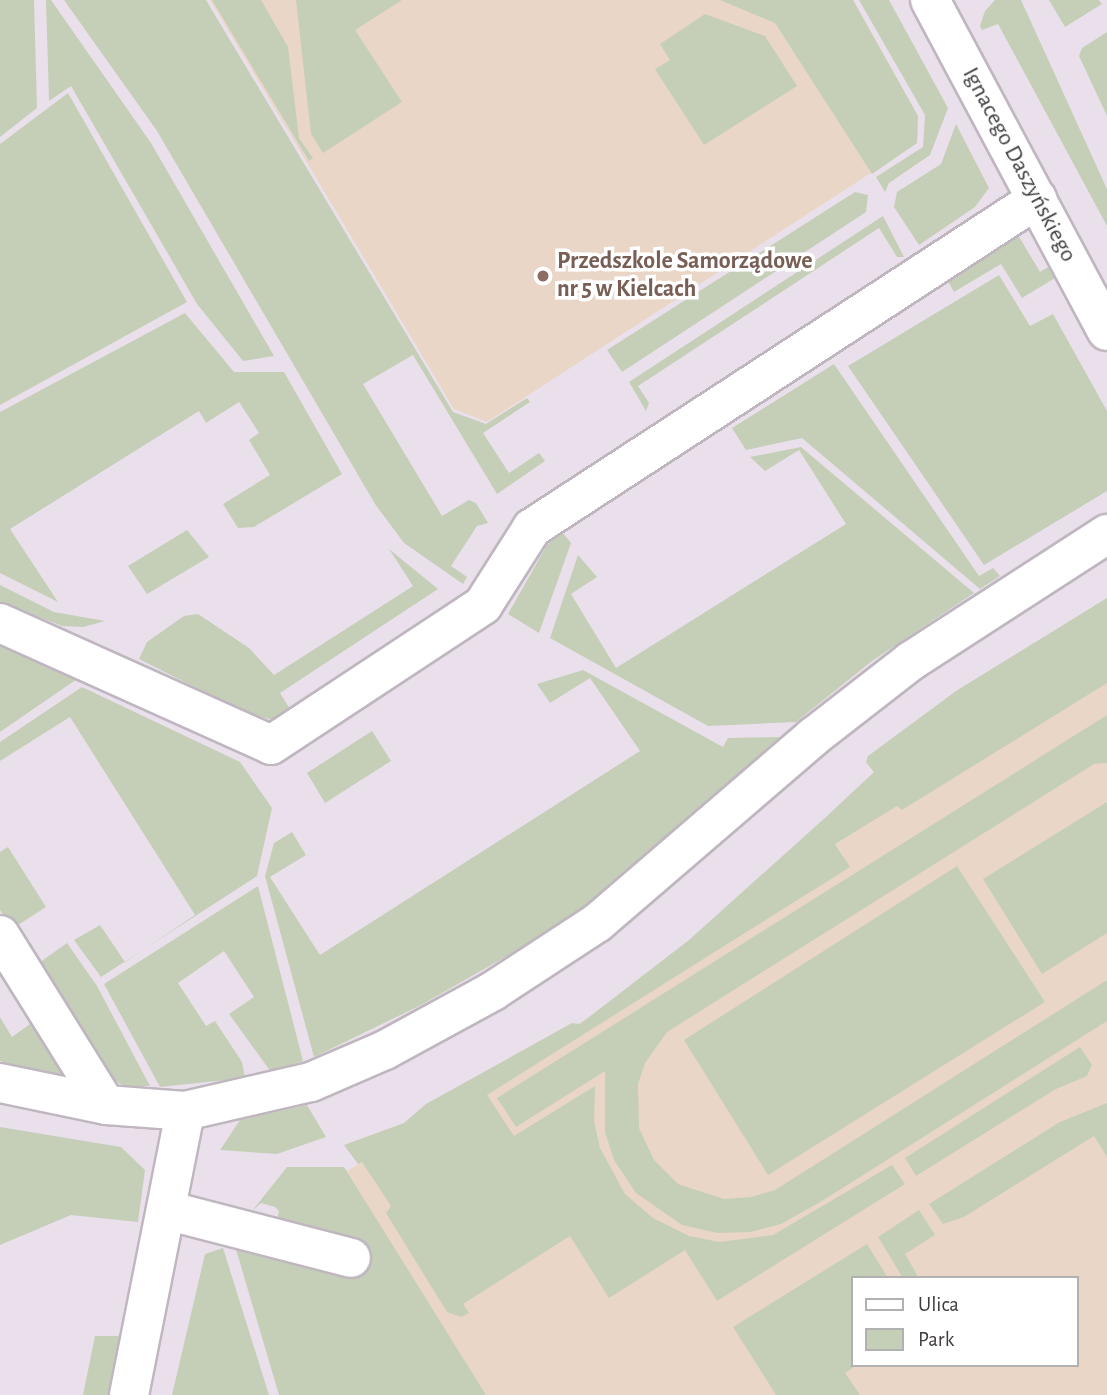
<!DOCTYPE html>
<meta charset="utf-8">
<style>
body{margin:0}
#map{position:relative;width:1107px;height:1395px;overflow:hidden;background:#eae0eb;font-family:"Alegreya Sans",sans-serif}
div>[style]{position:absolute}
.education>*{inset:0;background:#e9d6c6}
.green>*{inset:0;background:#c5cfb8}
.roads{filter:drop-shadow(2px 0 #bfb6c0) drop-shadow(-2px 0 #bfb6c0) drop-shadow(0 2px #bfb6c0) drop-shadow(0 -2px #bfb6c0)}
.minor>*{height:38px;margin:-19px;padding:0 19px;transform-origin:19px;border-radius:19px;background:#fff}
.dots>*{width:19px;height:19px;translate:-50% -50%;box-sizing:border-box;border:4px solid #fff;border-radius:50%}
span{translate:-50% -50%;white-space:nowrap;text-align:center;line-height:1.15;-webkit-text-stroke:7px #fff;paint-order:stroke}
.street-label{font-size:24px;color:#3f3b3f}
.education-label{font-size:24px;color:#785e54;font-weight:700}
.left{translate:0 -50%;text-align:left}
.legend{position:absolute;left:851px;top:1276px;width:228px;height:91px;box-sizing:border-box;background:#fff;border:2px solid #b2b1b2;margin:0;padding:9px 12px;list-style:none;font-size:21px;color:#3f3b3f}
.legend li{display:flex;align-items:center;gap:14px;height:35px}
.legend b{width:35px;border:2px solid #b2b1b2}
</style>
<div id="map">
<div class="education">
<i style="clip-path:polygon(210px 0,853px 0,918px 116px,917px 143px,487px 422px,454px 409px)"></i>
<i style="clip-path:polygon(evenodd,1107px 635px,1107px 1395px,286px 1395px,291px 1207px,843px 855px,822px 825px,1107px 635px,853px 1278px,1077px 1278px,1077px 1365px,853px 1365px,853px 1278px)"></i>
</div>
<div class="green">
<i style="clip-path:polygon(0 0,34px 0,37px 108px,0 137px)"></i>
<i style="clip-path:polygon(46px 0,51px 0,151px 143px,274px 356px,243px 361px,197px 304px,71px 86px,49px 101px)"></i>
<i style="clip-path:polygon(64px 0,206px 0,453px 412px,486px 424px,527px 398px,530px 402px,483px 433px,509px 473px,539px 453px,545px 461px,497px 494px,413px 355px,363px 384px,442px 516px,469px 500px,476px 503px,488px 523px,477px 526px,451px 566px,467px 577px,463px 584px,404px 543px,375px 504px,157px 131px)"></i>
<i style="clip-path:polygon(212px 0,261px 0,288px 47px,299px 138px,313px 158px,309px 161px)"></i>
<i style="clip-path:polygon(296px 0,402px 0,355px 30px,402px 102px,323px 153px,311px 134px)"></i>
<i style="clip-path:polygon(720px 0,853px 0,918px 116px,917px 143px,872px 174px,775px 23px)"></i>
<i style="clip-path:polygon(859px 0,889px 0,948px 108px,930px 155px,889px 183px,885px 192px,876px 177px,923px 147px,925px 115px)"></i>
<i style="clip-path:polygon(995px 0,1021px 0,1107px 189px,1107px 226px,998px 24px,982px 30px,980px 26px,985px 11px)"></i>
<i style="clip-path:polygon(1049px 0,1099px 0,1102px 4px,1065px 27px)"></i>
<i style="clip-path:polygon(705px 14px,765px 36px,797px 86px,704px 145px,655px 69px,670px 60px,660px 44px)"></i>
<i style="clip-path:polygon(1107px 32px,1107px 116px,1079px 56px,1082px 48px)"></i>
<i style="clip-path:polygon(68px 93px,187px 302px,0 405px,0 144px)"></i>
<i style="clip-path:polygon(956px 124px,989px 188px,975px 207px,919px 245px,894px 207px,897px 192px,941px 164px)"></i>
<i style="clip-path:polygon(855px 192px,868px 195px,866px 212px,622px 372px,607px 350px)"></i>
<i style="clip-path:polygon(883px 216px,904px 257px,897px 257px,879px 228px,638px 386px,649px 403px,646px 411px,629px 382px)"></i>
<i style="clip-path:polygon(1018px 235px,1040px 272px,1048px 267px,1055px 278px,1022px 298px,1001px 264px,954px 292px,946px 278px)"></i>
<i style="clip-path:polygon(999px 275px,1030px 326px,1053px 314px,1107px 411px,1107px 491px,984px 565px,848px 366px)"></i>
<i style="clip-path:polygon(185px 313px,234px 372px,284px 372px,342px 474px,254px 527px,238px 528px,223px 504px,270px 475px,249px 440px,259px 433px,239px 402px,206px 423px,199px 411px,10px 529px,58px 602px,0 573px,0 412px)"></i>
<i style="clip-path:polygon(834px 364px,979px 576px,993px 568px,1000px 576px,980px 589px,802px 438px,746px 450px,732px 428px)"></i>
<i style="clip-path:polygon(801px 447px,974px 593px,872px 661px,796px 722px,708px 726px,550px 638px,578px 555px,597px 577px,571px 594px,616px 668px,846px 524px,799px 450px,765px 471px,750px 457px)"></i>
<i style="clip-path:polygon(187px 530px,209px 557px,147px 594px,128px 566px)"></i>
<i style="clip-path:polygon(562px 532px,571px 543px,539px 633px,508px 614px,547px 545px)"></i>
<i style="clip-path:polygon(389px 549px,438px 589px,280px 693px,295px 717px,280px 722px,246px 713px,139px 659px,147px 642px,184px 616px,198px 614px,249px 648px,274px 675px,413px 586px)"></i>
<i style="clip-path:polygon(0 585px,54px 612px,105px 621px,83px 627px,62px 626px,0 602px)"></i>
<i style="clip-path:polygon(1107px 598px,1107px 683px,902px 810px,897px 806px,835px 844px,850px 867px,487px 1095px,514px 1136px,595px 1086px,594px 1121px,600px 1148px,625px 1194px,653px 1218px,689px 1236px,719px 1242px,773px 1235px,892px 1165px,905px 1184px,717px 1301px,685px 1250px,609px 1298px,570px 1236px,463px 1304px,469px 1313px,461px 1317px,447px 1312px,386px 1213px,391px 1206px,362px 1162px,358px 1164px,344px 1145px,404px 1123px,426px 1104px,572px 1023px,580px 1024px,689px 940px,827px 816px,874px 772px,866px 762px,868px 756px,956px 691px)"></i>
<i style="clip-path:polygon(0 644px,80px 677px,0 732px)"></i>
<i style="clip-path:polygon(583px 670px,723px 747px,728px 738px,780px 737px,646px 860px,563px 924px,421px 1005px,314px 1057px,265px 876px,274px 843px,292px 832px,306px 855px,270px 877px,320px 955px,640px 751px,590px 678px,550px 703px,537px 684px)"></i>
<i style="clip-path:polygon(82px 687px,240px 762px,272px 808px,257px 876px,101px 977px,74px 940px,100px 925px,125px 962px,195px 915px,70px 717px,0 761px,0 742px)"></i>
<i style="clip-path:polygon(1107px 715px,1107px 763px,1094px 764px,667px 1032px,645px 1063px,638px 1084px,639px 1128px,654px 1160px,678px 1184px,724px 1199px,751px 1197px,775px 1190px,1107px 980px,1107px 1021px,822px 1201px,781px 1224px,750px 1232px,717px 1233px,682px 1225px,636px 1193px,614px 1160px,605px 1132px,605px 1071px,516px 1127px,497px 1098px)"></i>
<i style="clip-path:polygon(372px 731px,391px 761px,325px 803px,307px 773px)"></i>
<i style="clip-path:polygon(1107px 802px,1107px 933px,1042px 974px,983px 879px)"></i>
<i style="clip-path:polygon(8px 847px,46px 907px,12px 929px,0 910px,0 852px)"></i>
<i style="clip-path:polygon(957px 866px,1045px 1002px,768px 1175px,684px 1040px)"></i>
<i style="clip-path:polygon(258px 886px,303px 1061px,271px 1072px,229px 1014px,254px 997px,224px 951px,178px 983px,206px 1026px,215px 1021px,242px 1062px,245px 1078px,160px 1087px,104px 984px)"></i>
<i style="clip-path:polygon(67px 943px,97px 986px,150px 1086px,123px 1086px,115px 1080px,36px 965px)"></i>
<i style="clip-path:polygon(0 1017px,12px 1037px,30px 1024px,42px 1024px,68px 1080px,0 1061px)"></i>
<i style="clip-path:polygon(1080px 1047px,1092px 1065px,1087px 1076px,1056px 1089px,916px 1176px,905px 1158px)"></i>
<i style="clip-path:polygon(1107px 1103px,1107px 1157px,1094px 1136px,964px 1217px,943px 1224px,929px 1204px,1060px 1122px)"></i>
<i style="clip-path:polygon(307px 1105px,326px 1137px,277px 1154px,220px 1150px,240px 1120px)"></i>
<i style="clip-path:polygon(0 1127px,121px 1147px,145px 1170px,138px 1222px,71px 1215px,0 1245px)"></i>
<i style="clip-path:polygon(287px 1167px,344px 1167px,486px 1395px,279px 1395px,232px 1236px,275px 1227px,279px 1211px,275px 1207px,261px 1203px,252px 1211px)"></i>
<i style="clip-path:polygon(919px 1210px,935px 1235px,905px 1254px,919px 1278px,903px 1278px,878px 1237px)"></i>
<i style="clip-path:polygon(867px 1244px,888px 1278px,853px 1278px,853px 1365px,857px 1365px,845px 1373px,860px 1395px,776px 1395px,733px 1327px)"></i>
<i style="clip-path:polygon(223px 1248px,269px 1395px,172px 1395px,205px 1254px)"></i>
<i style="clip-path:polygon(95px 1336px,123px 1336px,112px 1395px,83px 1395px)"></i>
</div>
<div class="roads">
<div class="minor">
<i style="left:930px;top:0;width:375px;rotate:61.9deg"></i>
<i style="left:0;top:623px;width:297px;rotate:24.2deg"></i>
<i style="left:271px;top:745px;width:254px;rotate:-33.4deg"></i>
<i style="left:483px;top:605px;width:91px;rotate:-57.5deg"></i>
<i style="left:532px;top:528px;width:603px;rotate:-33.08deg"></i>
<i style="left:0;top:935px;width:200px;rotate:58.1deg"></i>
<i style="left:0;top:1083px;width:108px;rotate:11.7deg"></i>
<i style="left:106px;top:1105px;width:79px;rotate:4.3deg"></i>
<i style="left:185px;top:1111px;width:129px;rotate:-13deg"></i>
<i style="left:311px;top:1082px;width:81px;rotate:-23.4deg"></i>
<i style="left:385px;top:1050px;width:123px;rotate:-28.6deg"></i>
<i style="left:493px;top:991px;width:124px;rotate:-33.2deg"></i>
<i style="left:597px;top:923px;width:285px;rotate:-40.7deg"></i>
<i style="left:813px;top:737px;width:124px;rotate:-37.8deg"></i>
<i style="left:911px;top:661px;width:234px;rotate:-32.9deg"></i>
<i style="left:166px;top:1210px;width:191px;rotate:14.5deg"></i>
<i style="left:129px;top:1395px;width:289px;rotate:-78.8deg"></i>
</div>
</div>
<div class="dots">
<i style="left:543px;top:276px;background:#8d6e63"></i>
</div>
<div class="street-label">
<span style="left:1019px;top:165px;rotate:62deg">Ignacego Daszyńskiego</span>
</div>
<div class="education-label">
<span class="left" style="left:557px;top:276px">Przedszkole Samorządowe<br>nr 5 w Kielcach</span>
</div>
<ul class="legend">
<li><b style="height:9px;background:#fff"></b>Ulica</li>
<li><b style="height:19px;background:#c5cfb8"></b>Park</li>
</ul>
</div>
